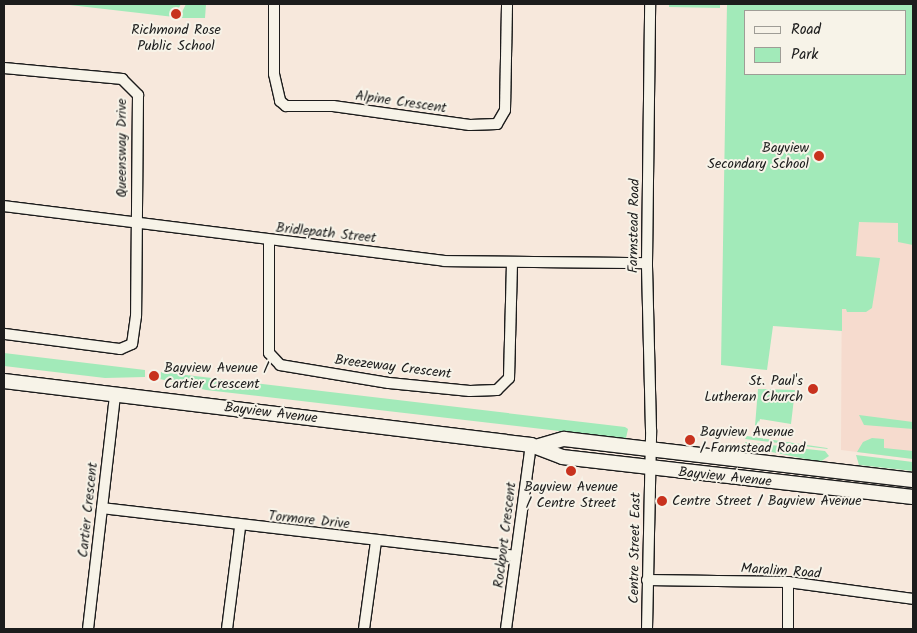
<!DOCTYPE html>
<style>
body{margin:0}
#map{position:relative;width:917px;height:633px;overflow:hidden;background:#f7e8dc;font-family:Kalam,sans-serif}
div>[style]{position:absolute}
.built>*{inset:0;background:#f6dbce}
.green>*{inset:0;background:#a2eab9}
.roads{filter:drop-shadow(1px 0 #1c1c1c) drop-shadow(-1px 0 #1c1c1c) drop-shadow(0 1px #1c1c1c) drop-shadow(0 -1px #1c1c1c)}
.minor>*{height:10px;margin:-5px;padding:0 5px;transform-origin:5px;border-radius:5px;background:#f7f3e8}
.secondary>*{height:14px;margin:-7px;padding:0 7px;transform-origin:7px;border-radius:7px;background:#f7f3e8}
.dots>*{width:14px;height:14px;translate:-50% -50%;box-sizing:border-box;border:2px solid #f7f3e8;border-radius:50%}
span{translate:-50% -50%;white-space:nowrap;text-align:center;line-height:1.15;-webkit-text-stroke:4px #f7f3e8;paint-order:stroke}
.poi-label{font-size:14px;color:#1c1c1c}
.right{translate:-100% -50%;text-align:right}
.left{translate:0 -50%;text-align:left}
.street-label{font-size:14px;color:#1c1c1c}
.frame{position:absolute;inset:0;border:5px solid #1c1c1c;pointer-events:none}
.legend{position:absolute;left:744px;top:10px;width:162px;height:65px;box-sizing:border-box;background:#f7f3e8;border:1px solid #9f9d96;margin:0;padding:6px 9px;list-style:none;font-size:15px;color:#1c1c1c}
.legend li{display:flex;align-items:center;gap:10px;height:25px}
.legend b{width:25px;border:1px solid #9f9d96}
</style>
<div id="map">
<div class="built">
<i style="clip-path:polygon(evenodd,727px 4px,913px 4px,913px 459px,841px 450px,842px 252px,724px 239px,727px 4px,746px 11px,906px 11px,906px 74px,746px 74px,746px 11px)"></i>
</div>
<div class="green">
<i style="clip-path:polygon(61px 4px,181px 4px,174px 17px)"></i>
<i style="clip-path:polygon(186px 4px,206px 4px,205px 18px,179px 18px)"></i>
<i style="clip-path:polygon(669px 4px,720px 4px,720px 8px,669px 7px)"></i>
<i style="clip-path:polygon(evenodd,727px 4px,913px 4px,913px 245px,898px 242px,898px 223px,859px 222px,856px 256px,880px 258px,872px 308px,866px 312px,847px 312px,846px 309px,842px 309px,842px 331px,773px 326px,767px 370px,721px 365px,727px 4px,746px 11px,906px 11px,906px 74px,746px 74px,746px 11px)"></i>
<i style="clip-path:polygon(4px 353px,145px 370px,145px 377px,105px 378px,4px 366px)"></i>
<i style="clip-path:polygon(161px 372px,625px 427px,628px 429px,626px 438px,619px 438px,206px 390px,160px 379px)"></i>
<i style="clip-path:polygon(758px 389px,795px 390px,791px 424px,760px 419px,758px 426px,755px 426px)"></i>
<i style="clip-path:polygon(859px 415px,913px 422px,913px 429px,864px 425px)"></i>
<i style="clip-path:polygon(747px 436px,827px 448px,828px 449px,745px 439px)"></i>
<i style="clip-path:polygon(872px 438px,884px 439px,884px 448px,913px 451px,913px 459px,857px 452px,863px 442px)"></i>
<i style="clip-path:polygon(745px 442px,825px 451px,829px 456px,820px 462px,748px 447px)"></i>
<i style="clip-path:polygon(856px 455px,913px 462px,913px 471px,859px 465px)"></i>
</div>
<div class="roads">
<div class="minor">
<i style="left:274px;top:4px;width:70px;rotate:90deg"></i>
<i style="left:274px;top:74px;width:28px;rotate:77deg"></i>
<i style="left:280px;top:101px;width:8px;rotate:40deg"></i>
<i style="left:286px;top:106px;width:47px"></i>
<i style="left:333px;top:106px;width:138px;rotate:7.9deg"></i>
<i style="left:470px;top:125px;width:27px;rotate:-2deg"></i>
<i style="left:497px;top:124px;width:16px;rotate:-60deg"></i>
<i style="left:505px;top:110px;width:106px;rotate:-88.9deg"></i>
<i style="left:4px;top:68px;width:119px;rotate:5.3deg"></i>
<i style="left:122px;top:79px;width:23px;rotate:45deg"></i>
<i style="left:138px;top:95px;width:221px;rotate:90.5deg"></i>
<i style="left:136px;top:316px;width:28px;rotate:98deg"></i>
<i style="left:132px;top:344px;width:13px;rotate:157deg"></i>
<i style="left:120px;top:349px;width:117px;rotate:-172.6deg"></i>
<i style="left:4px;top:206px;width:443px;rotate:7.1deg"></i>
<i style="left:444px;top:261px;width:203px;rotate:0.6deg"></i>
<i style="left:269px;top:241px;width:112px;rotate:90deg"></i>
<i style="left:269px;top:353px;width:16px;rotate:47deg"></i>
<i style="left:280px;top:365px;width:110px;rotate:9.4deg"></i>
<i style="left:389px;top:383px;width:81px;rotate:5.6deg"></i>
<i style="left:470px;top:391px;width:27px;rotate:-2deg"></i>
<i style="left:497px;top:390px;width:17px;rotate:-45deg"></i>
<i style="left:509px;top:378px;width:116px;rotate:-88.5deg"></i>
<i style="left:102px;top:508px;width:415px;rotate:6.6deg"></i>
<i style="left:647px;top:580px;width:141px;rotate:0.8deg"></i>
<i style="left:788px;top:582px;width:126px;rotate:7.7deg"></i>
<i style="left:88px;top:629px;width:237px;rotate:-83.4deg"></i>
<i style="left:227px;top:629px;width:103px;rotate:-82.7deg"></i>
<i style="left:364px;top:629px;width:89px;rotate:-82.2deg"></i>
<i style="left:506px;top:629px;width:186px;rotate:-82.3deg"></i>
<i style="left:647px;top:629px;width:199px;rotate:-88.8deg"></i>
<i style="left:651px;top:430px;width:167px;rotate:-91.4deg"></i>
<i style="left:647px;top:263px;width:259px;rotate:-89.3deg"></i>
<i style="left:788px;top:629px;width:47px;rotate:-90deg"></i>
</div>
<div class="secondary">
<i style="left:4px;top:381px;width:531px;rotate:6.92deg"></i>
<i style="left:531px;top:445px;width:33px;rotate:21deg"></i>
<i style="left:562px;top:457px;width:353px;rotate:6.5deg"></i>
<i style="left:539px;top:446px;width:26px;rotate:-16deg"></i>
<i style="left:564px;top:439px;width:351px;rotate:6.7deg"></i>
</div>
</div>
<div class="dots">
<i style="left:176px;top:14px;background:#c8321e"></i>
<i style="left:819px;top:156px;background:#c8321e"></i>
<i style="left:154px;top:376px;background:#c8321e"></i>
<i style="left:813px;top:389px;background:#c8321e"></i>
<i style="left:690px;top:440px;background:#c8321e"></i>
<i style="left:571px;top:471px;background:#c8321e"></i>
<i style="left:662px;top:501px;background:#c8321e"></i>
</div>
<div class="poi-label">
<span style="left:176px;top:38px">Richmond Rose<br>Public School</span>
<span class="right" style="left:809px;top:156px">Bayview<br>Secondary School</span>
<span class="left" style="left:164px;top:376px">Bayview Avenue /<br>Cartier Crescent</span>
<span class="right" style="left:803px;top:389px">St. Paul's<br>Lutheran Church</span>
<span class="left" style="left:700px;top:440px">Bayview Avenue<br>/ Farmstead Road</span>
<span style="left:571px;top:495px">Bayview Avenue<br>/ Centre Street</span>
<span class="left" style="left:672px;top:501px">Centre Street / Bayview Avenue</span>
</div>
<div class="street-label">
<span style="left:401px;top:102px;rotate:8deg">Alpine Crescent</span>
<span style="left:122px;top:148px;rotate:-90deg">Queensway Drive</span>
<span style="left:634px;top:226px;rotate:-89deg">Farmstead Road</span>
<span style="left:326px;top:233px;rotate:6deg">Bridlepath Street</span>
<span style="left:393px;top:367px;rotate:7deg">Breezeway Crescent</span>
<span style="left:271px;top:413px;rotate:7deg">Bayview Avenue</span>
<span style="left:725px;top:477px;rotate:6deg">Bayview Avenue</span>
<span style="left:88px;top:510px;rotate:-84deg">Cartier Crescent</span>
<span style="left:309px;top:520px;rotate:6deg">Tormore Drive</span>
<span style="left:505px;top:535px;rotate:-83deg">Rockport Crescent</span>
<span style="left:635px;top:548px;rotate:-89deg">Centre Street East</span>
<span style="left:781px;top:571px;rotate:4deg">Maralim Road</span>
</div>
<div class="frame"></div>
<ul class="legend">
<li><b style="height:6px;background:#f7f3e8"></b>Road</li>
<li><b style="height:14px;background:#a2eab9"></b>Park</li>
</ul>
</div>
